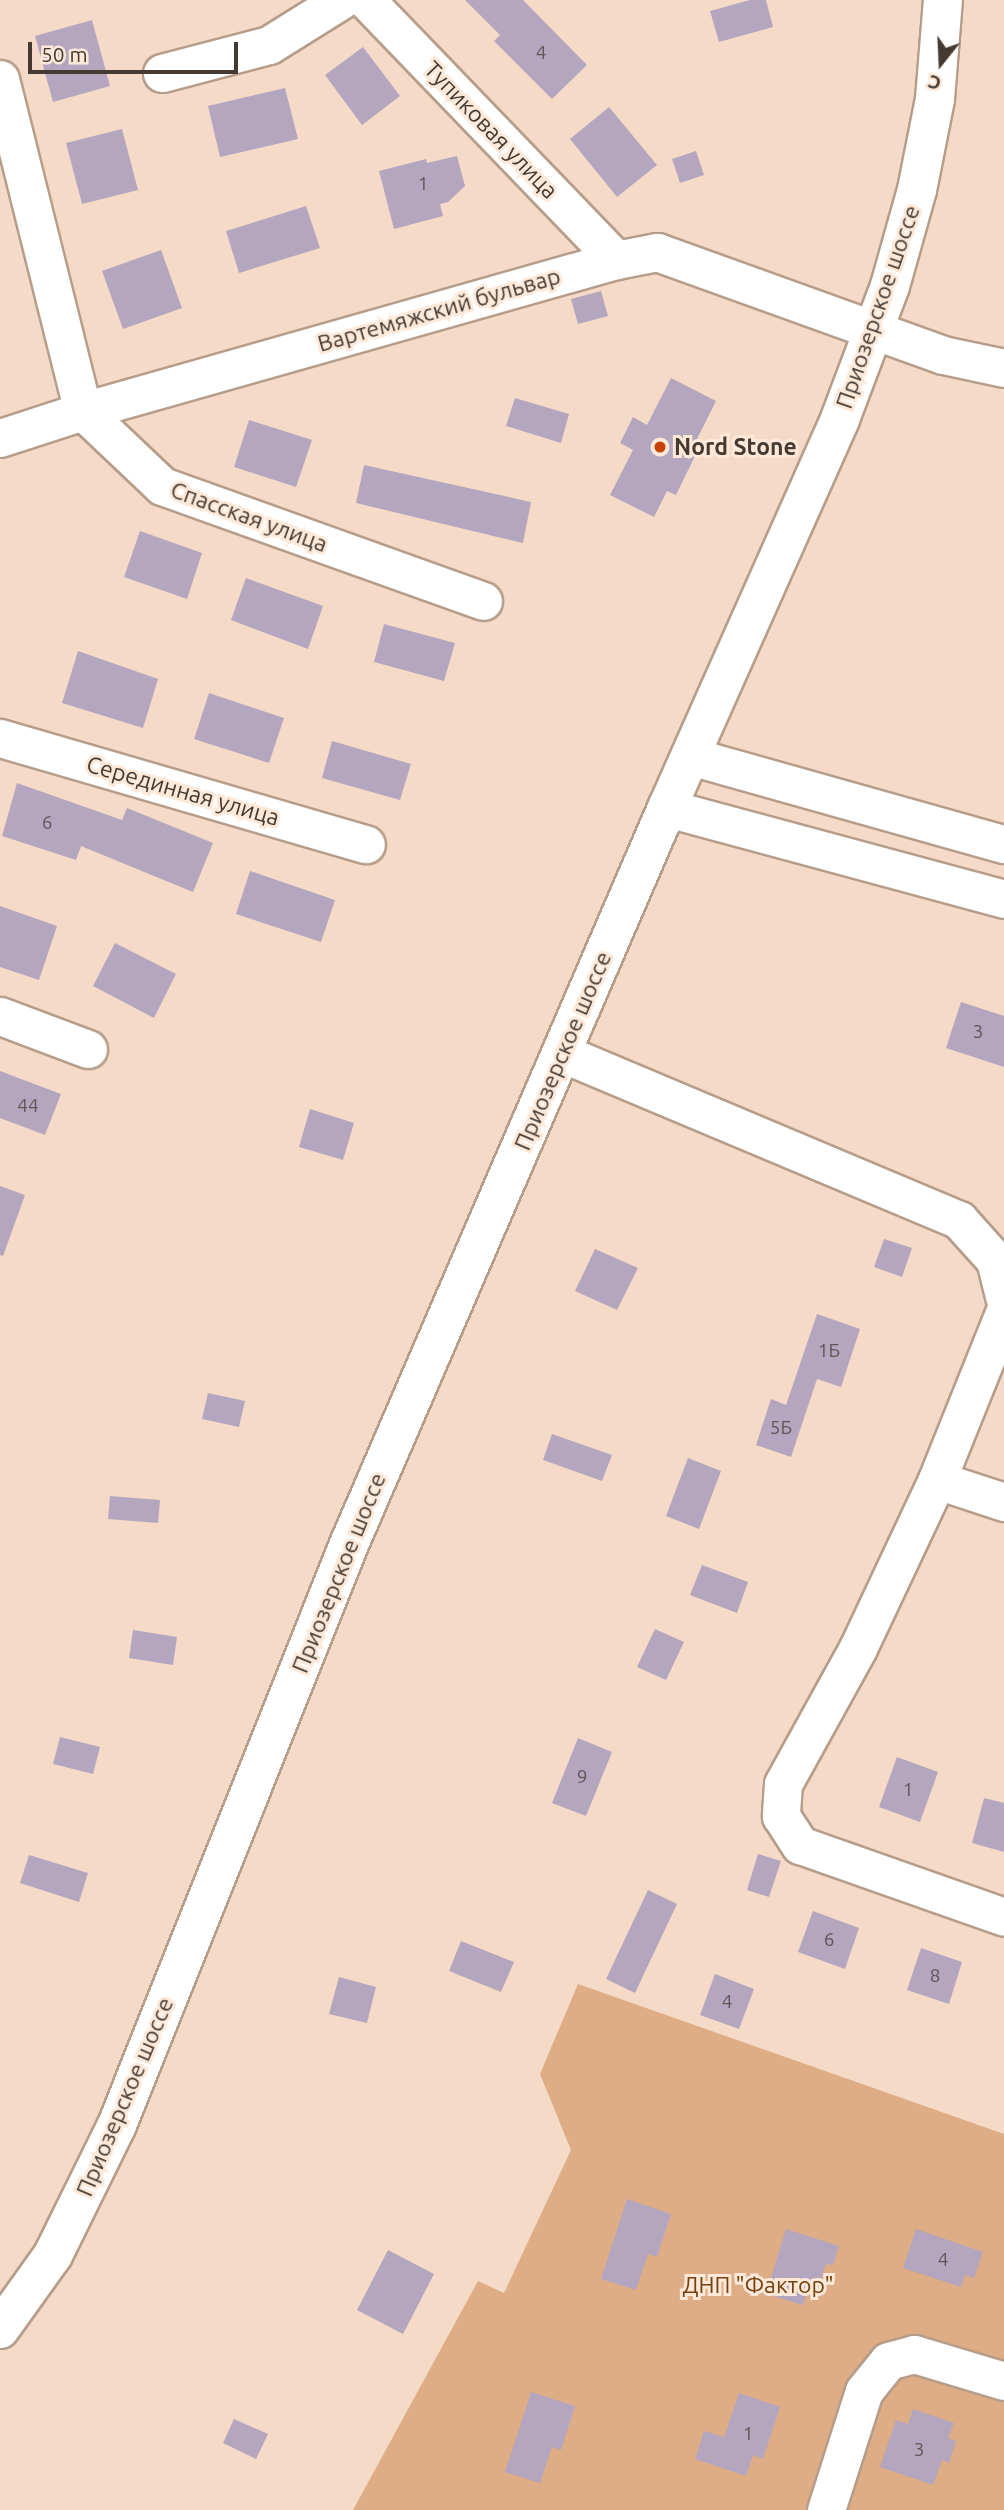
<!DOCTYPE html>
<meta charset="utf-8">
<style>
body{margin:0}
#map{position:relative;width:1004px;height:2510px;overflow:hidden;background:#f5dbc7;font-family:Ubuntu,sans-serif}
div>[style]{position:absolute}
.green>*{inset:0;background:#deac85}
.building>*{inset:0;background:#b4a6bf}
.roads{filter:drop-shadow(2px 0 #b69d8a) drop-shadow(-2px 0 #b69d8a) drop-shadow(0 2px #b69d8a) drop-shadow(0 -2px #b69d8a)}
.minor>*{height:37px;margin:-18.5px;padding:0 18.5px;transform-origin:18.5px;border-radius:18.5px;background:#fff}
.major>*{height:38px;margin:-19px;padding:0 19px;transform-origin:19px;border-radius:19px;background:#fff}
.dots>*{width:19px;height:19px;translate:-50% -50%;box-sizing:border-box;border:4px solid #fee9d9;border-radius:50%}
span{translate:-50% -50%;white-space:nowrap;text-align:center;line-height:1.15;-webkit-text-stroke:6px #fee9d9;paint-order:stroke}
.number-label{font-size:19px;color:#605555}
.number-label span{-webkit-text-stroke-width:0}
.street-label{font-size:23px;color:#443a32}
.poi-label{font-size:23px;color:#443a32;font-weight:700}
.left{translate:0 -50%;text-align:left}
.park-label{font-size:23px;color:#75410f}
.north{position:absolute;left:906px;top:28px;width:70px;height:70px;-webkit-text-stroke:5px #fee9d9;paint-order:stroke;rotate:198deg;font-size:19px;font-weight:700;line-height:28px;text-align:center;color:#443a32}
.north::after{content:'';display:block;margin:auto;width:24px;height:32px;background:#443a32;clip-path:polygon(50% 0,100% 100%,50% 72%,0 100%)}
.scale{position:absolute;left:28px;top:42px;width:210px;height:32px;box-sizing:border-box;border:4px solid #443a32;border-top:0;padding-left:9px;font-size:21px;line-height:24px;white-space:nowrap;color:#443a32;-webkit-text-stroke:5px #fee9d9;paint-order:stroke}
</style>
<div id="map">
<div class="green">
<i style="clip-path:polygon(578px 1984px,1004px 2134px,1004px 2510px,353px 2510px,478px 2281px,504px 2293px,571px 2150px,540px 2074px)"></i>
</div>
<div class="building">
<i style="clip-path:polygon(465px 0,523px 0,587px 65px,552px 99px,494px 41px,500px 35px)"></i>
<i style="clip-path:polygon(750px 0,766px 0,773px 27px,719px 42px,710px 11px)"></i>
<i style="clip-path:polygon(92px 20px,110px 86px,53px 102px,35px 36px)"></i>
<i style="clip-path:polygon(363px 47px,400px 96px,362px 125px,325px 75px)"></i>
<i style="clip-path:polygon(285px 88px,298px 139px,220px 157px,208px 106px)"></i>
<i style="clip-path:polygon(609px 107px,657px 165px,617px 197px,570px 139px)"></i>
<i style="clip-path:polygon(122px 129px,138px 190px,82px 204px,66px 143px)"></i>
<i style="clip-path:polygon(696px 151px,704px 175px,680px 183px,672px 159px)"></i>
<i style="clip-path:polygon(457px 156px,465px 186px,448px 202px,440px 204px,443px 216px,394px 229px,379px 171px,426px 159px,427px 163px)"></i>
<i style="clip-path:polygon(306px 206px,320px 248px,239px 273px,226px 231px)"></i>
<i style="clip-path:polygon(161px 250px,182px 308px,123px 329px,102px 271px)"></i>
<i style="clip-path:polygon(601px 291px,608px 316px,578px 324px,571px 299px)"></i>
<i style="clip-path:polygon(671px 378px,716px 401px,691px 451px,696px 454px,676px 495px,667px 491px,654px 517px,610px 495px,633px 450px,620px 443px,633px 417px,647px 425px)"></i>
<i style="clip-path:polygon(515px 398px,569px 414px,561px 443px,506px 426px)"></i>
<i style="clip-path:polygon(249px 420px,312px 440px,296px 487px,234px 467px)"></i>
<i style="clip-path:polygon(364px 465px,531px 502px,523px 543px,356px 503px)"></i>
<i style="clip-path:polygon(140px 531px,202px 553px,187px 599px,124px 577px)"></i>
<i style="clip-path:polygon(246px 578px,323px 606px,308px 649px,231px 620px)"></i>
<i style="clip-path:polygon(384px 624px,455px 643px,444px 681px,374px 662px)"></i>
<i style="clip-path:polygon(78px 651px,158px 679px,143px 728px,62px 703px)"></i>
<i style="clip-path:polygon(209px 693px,284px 718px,269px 763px,194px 739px)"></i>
<i style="clip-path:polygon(332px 741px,411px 764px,400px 800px,322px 778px)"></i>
<i style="clip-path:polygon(17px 783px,122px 820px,127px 808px,213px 843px,193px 892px,81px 846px,76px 860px,2px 836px)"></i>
<i style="clip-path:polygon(250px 871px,335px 900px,321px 942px,236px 914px)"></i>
<i style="clip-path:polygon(0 906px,57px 926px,39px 980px,0 967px)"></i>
<i style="clip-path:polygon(115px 943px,176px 974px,154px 1018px,93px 986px)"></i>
<i style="clip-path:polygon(961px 1002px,1004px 1016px,1004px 1067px,946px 1048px)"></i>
<i style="clip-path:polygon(0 1071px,61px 1094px,45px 1135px,0 1118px)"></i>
<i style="clip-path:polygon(310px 1109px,354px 1123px,343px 1160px,299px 1147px)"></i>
<i style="clip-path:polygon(0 1186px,25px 1195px,3px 1256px,0 1255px)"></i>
<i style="clip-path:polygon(884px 1239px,912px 1248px,902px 1277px,874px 1267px)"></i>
<i style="clip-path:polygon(595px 1249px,638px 1268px,617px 1310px,575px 1291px)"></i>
<i style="clip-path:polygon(817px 1314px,860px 1329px,841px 1387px,817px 1379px,791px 1457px,756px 1445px,771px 1399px,786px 1405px)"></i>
<i style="clip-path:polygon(208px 1393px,245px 1401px,239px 1427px,202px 1419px)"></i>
<i style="clip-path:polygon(552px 1434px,612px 1455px,602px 1481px,543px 1460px)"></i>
<i style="clip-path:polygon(688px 1458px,721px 1471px,699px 1529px,666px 1516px)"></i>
<i style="clip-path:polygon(110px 1496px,160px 1500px,158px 1523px,108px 1519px)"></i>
<i style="clip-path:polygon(702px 1565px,748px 1582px,737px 1613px,690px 1595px)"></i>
<i style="clip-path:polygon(655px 1629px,684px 1642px,666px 1680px,637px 1667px)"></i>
<i style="clip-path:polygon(133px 1630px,177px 1637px,173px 1665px,129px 1658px)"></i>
<i style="clip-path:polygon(60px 1737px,100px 1747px,93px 1774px,53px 1764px)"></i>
<i style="clip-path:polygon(578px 1738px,612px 1752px,586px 1816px,552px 1803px)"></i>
<i style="clip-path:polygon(897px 1757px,938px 1772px,920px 1822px,879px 1807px)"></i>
<i style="clip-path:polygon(984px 1798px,1004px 1803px,1004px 1852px,972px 1843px)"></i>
<i style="clip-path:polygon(758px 1854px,781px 1861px,769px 1897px,747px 1890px)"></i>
<i style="clip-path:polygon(29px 1855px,88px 1873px,79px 1902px,20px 1883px)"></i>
<i style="clip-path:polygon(648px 1890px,677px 1904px,635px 1993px,606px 1979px)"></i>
<i style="clip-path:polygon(813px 1911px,859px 1928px,845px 1969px,798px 1952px)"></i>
<i style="clip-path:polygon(461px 1941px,514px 1962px,501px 1992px,449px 1971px)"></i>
<i style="clip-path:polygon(921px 1948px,962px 1962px,949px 2004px,907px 1990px)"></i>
<i style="clip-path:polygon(715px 1974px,754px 1989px,739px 2029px,700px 2015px)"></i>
<i style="clip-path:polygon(339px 1977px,376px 1987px,367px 2023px,329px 2014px)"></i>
<i style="clip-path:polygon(627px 2199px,671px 2214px,657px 2257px,648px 2254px,636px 2290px,601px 2279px)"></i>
<i style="clip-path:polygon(786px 2229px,839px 2246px,833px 2265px,826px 2264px,818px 2289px,809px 2286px,803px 2305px,766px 2294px)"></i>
<i style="clip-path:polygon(916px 2229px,983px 2252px,974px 2278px,965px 2275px,961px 2287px,903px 2268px)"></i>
<i style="clip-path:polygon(388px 2250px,434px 2274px,403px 2334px,357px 2310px)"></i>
<i style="clip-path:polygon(531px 2392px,575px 2406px,561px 2450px,552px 2447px,540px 2483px,505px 2472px)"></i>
<i style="clip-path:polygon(739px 2393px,780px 2407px,763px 2459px,753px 2455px,746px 2476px,695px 2459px,704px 2431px,724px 2437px)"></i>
<i style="clip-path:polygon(913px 2409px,954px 2423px,948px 2438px,956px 2441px,949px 2463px,942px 2460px,933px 2485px,880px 2467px,896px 2420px,908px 2424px)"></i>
<i style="clip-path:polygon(234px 2419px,268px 2434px,256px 2459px,223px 2443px)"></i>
</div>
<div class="roads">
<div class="minor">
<i style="left:366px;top:0;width:361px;rotate:46.1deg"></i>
<i style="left:162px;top:73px;width:111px;rotate:-14.7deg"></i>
<i style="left:269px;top:45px;width:85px;rotate:-32deg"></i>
<i style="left:0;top:79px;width:342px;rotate:76deg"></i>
<i style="left:83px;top:411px;width:109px;rotate:43.5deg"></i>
<i style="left:162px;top:486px;width:341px;rotate:19.7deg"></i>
<i style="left:0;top:438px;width:87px;rotate:-18deg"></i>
<i style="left:83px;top:411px;width:554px;rotate:-15.82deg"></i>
<i style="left:616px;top:260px;width:42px;rotate:-11deg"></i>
<i style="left:657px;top:252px;width:304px;rotate:19.8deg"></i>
<i style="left:943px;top:355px;width:62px;rotate:12deg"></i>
<i style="left:0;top:738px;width:381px;rotate:16.2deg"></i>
<i style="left:690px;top:756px;width:326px;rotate:15.7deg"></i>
<i style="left:667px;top:808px;width:349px;rotate:15.1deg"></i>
<i style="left:0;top:1016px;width:94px;rotate:20.6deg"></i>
<i style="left:562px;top:1053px;width:431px;rotate:22.8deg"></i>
<i style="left:959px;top:1220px;width:54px;rotate:48deg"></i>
<i style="left:995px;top:1260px;width:38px;rotate:76deg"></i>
<i style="left:1004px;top:1313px;width:180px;rotate:111.9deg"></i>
<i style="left:937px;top:1480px;width:186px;rotate:115.2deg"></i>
<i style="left:858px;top:1648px;width:155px;rotate:118.9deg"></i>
<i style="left:783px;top:1784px;width:32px;rotate:94deg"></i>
<i style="left:781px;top:1816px;width:35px;rotate:57deg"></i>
<i style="left:800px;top:1845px;width:216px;rotate:19.4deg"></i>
<i style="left:937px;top:1480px;width:71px;rotate:18.2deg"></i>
<i style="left:826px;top:2510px;width:125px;rotate:-72.3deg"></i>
<i style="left:864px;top:2391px;width:38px;rotate:-51deg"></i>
<i style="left:888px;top:2361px;width:27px;rotate:-15deg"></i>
<i style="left:914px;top:2354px;width:94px;rotate:16.7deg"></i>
</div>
<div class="major">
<i style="left:0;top:2329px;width:91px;rotate:-54.4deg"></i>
<i style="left:53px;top:2255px;width:145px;rotate:-63.8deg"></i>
<i style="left:117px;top:2125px;width:628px;rotate:-68.22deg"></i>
<i style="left:350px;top:1542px;width:800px;rotate:-66.64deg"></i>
<i style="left:667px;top:808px;width:426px;rotate:-66deg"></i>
<i style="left:840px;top:419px;width:142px;rotate:-69.4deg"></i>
<i style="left:890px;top:286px;width:100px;rotate:-74.3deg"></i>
<i style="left:917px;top:190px;width:93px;rotate:-78.8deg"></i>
<i style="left:935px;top:99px;width:99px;rotate:-85.4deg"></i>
</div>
</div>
<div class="dots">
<i style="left:660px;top:447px;background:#c84108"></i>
</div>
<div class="number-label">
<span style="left:541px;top:53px">4</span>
<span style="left:423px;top:184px">1</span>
<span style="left:47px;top:823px">6</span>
<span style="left:978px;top:1032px">3</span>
<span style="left:28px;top:1106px">44</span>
<span style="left:829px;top:1351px">1Б</span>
<span style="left:781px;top:1428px">5Б</span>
<span style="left:582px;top:1777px">9</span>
<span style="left:908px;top:1790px">1</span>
<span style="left:829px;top:1940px">6</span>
<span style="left:935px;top:1976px">8</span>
<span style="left:727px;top:2002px">4</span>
<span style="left:943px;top:2260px">4</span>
<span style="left:748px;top:2434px">1</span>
<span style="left:919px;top:2450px">3</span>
</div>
<div class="street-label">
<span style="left:491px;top:130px;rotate:46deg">Тупиковая улица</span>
<span style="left:878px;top:307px;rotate:-71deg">Приозерское шоссе</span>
<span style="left:439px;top:310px;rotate:-16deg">Вартемяжский бульвар</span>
<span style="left:249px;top:517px;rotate:20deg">Спасская улица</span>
<span style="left:183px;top:791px;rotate:16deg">Серединная улица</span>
<span style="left:563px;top:1051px;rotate:-67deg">Приозерское шоссе</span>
<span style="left:339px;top:1573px;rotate:-68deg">Приозерское шоссе</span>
<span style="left:125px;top:2097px;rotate:-67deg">Приозерское шоссе</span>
</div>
<div class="poi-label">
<span class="left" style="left:674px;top:447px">Nord Stone</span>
</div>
<div class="park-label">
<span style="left:758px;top:2285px">ДНП "Фактор"</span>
</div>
<div class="north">С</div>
<div class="scale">50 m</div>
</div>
